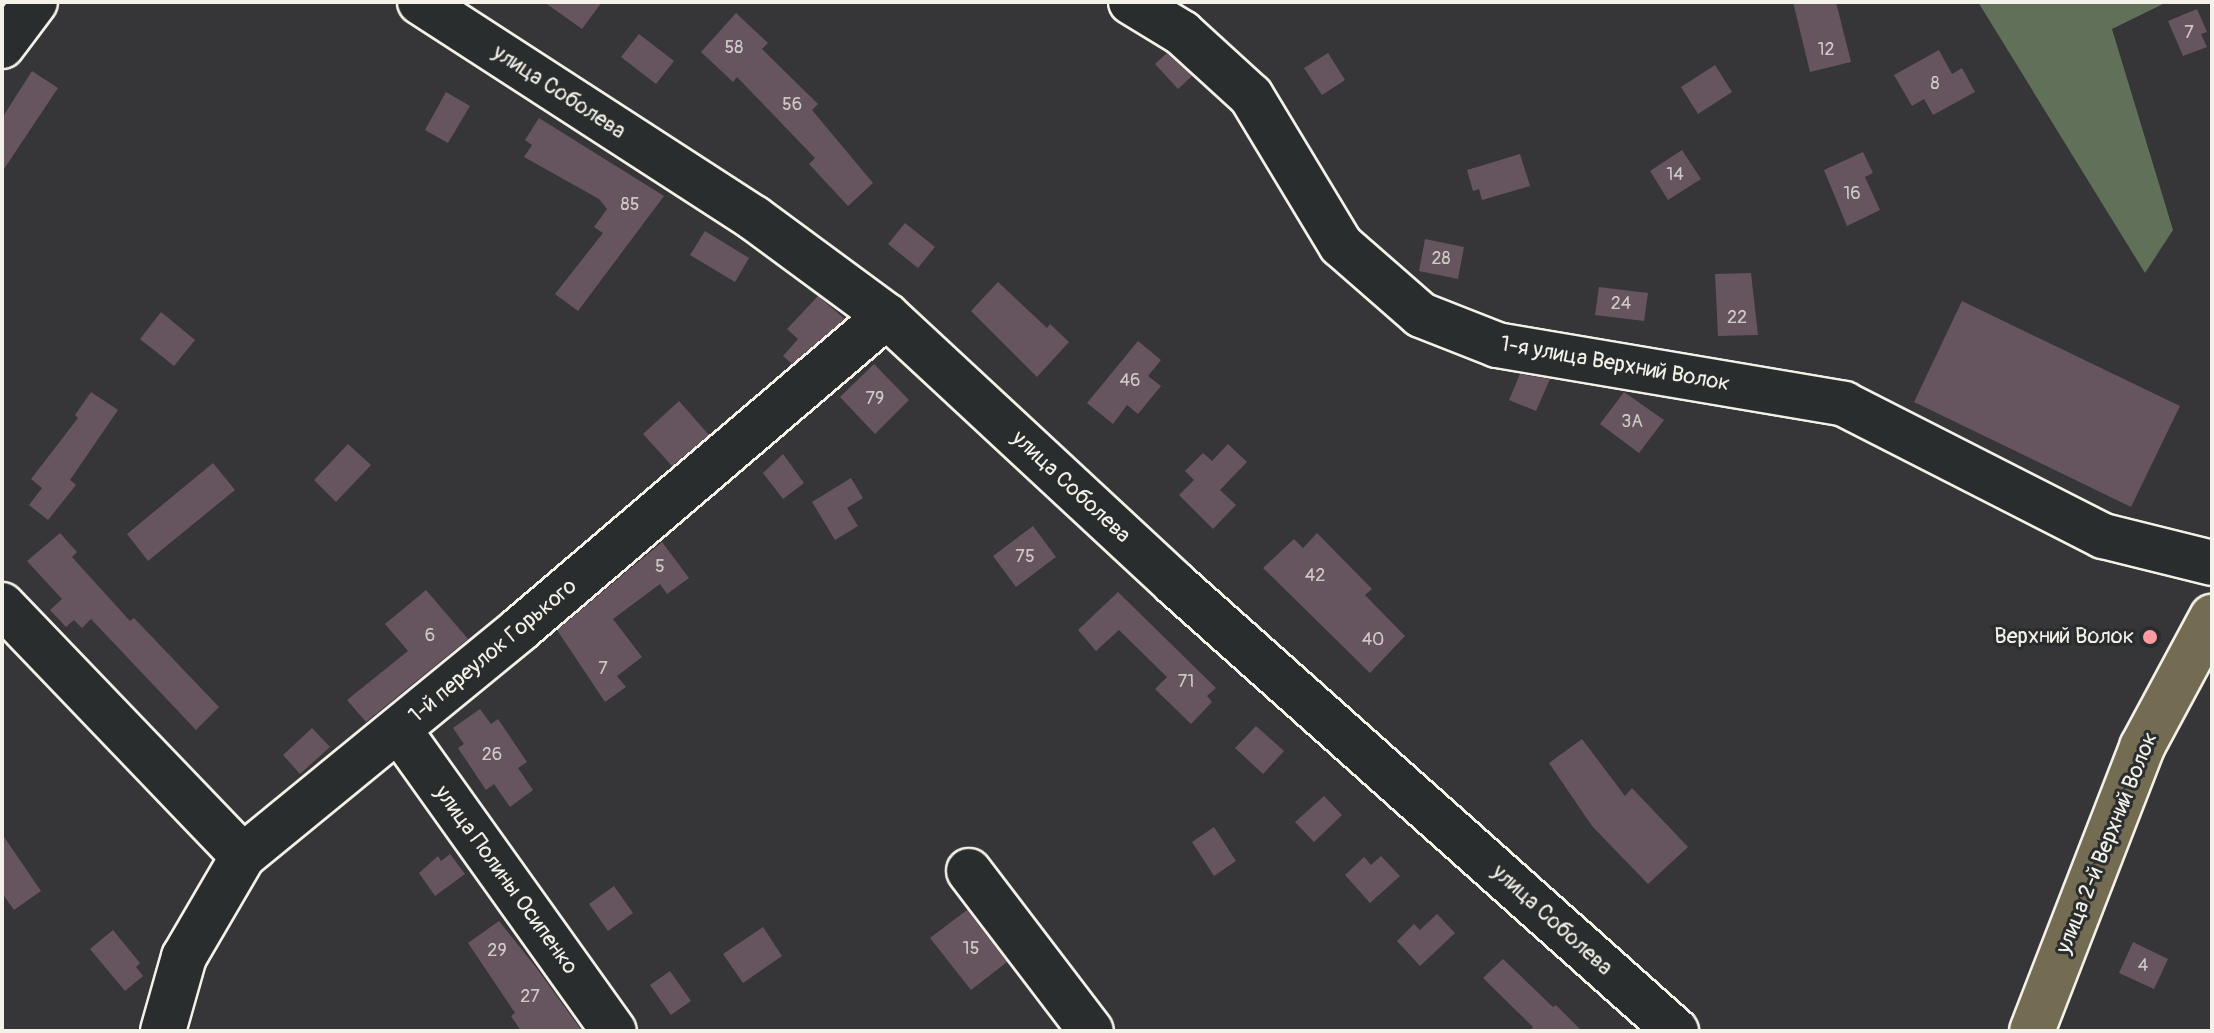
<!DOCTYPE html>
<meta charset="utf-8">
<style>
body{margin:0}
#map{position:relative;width:2214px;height:1033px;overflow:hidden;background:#363538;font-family:Pangolin,sans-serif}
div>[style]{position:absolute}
.green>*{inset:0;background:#617058}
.building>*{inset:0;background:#66555e}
.roads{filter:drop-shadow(2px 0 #f4f1e8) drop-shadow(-2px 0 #f4f1e8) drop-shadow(0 2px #f4f1e8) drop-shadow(0 -2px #f4f1e8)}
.minor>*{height:44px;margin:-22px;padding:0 22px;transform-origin:22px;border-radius:22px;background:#2a2d2e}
.major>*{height:44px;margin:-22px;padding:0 22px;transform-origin:22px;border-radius:22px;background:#736b52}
.dots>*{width:22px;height:22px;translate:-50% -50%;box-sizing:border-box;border:4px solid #2a2d2e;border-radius:50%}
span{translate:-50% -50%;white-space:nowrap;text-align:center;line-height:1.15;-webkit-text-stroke:6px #2a2d2e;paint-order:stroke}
.number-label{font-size:18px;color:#d0cac6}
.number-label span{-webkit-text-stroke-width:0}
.street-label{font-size:22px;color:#f4f1e8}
.poi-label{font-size:22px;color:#f4f1e8}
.right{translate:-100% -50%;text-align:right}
.frame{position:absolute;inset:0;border:4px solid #f4f1e8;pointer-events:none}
</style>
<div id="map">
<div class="green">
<i style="clip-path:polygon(1978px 2px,2167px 2px,2112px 29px,2173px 230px,2145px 273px)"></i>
</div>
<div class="building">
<i style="clip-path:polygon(544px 2px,602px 2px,582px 29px)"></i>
<i style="clip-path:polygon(1793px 2px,1836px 2px,1851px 62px,1810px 72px)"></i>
<i style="clip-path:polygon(2197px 9px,2207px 32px,2201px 34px,2207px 47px,2183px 56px,2168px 21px)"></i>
<i style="clip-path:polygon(736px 13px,768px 43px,762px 49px,818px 104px,812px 110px,873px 183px,848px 206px,809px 164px,815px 158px,737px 77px,733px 82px,701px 52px)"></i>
<i style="clip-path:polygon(639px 34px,674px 61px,656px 84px,621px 57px)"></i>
<i style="clip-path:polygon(1939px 50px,1952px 74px,1962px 68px,1975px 92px,1933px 115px,1924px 99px,1912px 106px,1894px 75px)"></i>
<i style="clip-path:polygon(1167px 53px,1192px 76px,1178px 89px,1155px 64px)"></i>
<i style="clip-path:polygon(1328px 53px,1345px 80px,1322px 95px,1304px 68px)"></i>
<i style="clip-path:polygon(1715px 65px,1732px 92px,1698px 114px,1681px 87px)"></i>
<i style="clip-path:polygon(32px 71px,58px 88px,2px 172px,2px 118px)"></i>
<i style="clip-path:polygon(446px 92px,470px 106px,448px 143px,425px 130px)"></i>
<i style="clip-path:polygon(539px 118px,664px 196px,578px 311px,555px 294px,603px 233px,594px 227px,607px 209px,599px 199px,524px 157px,532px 145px,525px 140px)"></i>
<i style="clip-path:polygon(1682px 150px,1701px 179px,1668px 200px,1650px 171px)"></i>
<i style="clip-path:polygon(1863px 152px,1873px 173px,1865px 177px,1880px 210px,1847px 226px,1824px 170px)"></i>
<i style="clip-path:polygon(1520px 154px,1530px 186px,1482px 200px,1479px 189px,1473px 191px,1467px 170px)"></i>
<i style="clip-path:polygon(905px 223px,935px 247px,918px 268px,888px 244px)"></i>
<i style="clip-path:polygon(705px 231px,749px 258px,735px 282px,690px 255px)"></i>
<i style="clip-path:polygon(1425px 239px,1464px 247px,1458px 279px,1419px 271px)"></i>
<i style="clip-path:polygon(1751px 273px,1758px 335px,1718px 336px,1715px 274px)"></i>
<i style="clip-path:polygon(998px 282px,1047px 328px,1050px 324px,1069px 342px,1037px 377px,971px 311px)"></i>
<i style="clip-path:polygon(1599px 287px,1648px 293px,1644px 321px,1595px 315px)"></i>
<i style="clip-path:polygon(818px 296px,845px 319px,792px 364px,783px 356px,798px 339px,787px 329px)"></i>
<i style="clip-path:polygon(1962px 301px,2180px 406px,2131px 507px,1914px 402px)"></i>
<i style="clip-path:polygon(161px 312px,195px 340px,174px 366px,140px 339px)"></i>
<i style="clip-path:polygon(1138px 341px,1161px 360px,1148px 376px,1161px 386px,1138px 414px,1127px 405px,1113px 424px,1087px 403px)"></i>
<i style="clip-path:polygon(874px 364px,909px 400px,875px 434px,840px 397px)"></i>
<i style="clip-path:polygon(1520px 374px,1550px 379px,1536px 411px,1509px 400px)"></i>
<i style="clip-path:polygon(91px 392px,118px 410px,70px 480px,76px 485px,48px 520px,29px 505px,42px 488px,31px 479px,78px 418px,75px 415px)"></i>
<i style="clip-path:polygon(1624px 392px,1664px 420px,1639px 453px,1600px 424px)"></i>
<i style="clip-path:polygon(679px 401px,709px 435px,672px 466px,643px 434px)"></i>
<i style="clip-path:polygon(348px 444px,371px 465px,336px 502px,314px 480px)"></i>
<i style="clip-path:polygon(1228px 444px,1247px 462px,1220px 490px,1236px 505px,1213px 529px,1179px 495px,1194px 480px,1185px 471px,1203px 453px,1212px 461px)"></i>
<i style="clip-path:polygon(783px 454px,804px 483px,783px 499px,763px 473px)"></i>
<i style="clip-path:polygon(213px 463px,235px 490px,148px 561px,127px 534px)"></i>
<i style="clip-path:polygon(851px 478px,863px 498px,847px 508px,858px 526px,835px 540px,812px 502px)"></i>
<i style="clip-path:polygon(1033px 526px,1056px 557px,1016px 587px,993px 556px)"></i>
<i style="clip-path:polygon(60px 533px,77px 552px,72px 557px,130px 621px,134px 618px,219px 707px,196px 730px,91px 619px,82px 628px,74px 620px,66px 627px,50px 610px,62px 599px,27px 561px)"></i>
<i style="clip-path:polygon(1317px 533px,1372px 589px,1365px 595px,1405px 636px,1370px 673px,1263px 568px,1294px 539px,1303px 548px)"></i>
<i style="clip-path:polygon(662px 542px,689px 578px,667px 594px,660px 584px,613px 619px,642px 657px,617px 676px,626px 687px,605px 702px,557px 630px)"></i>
<i style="clip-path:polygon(426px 590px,468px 639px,366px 722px,347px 700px,408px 651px,385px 624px)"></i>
<i style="clip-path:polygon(1118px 592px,1216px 688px,1207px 696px,1212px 702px,1191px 724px,1155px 689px,1167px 677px,1119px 630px,1096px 651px,1078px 630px)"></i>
<i style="clip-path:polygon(480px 709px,491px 724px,498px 719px,527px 762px,518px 768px,533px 790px,510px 807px,494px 784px,486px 790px,458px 748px,464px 744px,453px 728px)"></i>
<i style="clip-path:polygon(1256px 726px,1284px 751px,1263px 774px,1235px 748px)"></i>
<i style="clip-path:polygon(312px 728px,330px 747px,300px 774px,283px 755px)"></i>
<i style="clip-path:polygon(1582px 739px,1625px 796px,1632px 788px,1688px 847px,1648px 884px,1592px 826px,1549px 763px)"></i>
<i style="clip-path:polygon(1324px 796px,1342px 815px,1314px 842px,1295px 822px)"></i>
<i style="clip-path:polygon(1214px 827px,1236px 861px,1214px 876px,1192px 842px)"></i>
<i style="clip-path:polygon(2px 834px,41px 891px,14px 910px,2px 893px)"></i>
<i style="clip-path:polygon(450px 854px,465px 874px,435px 896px,419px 873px,438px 856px,441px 861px)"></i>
<i style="clip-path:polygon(1381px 856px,1400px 876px,1370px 903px,1345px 875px,1364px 857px,1371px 865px)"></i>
<i style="clip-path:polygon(614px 886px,633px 913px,608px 931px,589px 904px)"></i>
<i style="clip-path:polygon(967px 910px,1007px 962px,971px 990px,930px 938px)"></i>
<i style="clip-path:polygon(1437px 914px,1455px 933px,1420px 966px,1397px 941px,1414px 924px,1420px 930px)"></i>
<i style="clip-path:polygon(499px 921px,535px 966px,582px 1031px,521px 1031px,511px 1016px,515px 1013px,468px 943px)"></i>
<i style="clip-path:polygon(763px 927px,782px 956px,743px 983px,723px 954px)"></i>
<i style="clip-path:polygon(113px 930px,140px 963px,136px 967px,143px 976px,125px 991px,90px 949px)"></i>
<i style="clip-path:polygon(2133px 942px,2168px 959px,2154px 989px,2119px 973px)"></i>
<i style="clip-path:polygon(1503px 959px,1553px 1007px,1556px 1005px,1582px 1031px,1529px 1031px,1533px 1027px,1483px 978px)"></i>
<i style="clip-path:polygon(670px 971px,691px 1001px,671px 1015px,650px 985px)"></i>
</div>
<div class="roads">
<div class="minor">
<i style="left:420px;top:2px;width:398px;rotate:32.9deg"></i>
<i style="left:754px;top:218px;width:165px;rotate:36.4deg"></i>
<i style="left:887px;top:316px;width:392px;rotate:42.9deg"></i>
<i style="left:1174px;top:583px;width:673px;rotate:41.75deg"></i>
<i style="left:1131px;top:2px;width:60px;rotate:31.3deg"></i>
<i style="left:1182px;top:33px;width:93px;rotate:42.4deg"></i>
<i style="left:1251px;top:96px;width:174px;rotate:58.9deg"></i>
<i style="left:1341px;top:245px;width:106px;rotate:41.2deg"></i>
<i style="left:1421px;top:315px;width:82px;rotate:21.5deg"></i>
<i style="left:1497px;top:345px;width:352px;rotate:9.6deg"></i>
<i style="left:1844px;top:404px;width:291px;rotate:27deg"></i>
<i style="left:2103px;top:536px;width:112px;rotate:13.9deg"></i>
<i style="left:2px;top:46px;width:55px;rotate:-53.1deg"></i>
<i style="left:2px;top:605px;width:348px;rotate:46.2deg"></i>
<i style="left:399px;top:730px;width:370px;rotate:54.5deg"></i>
<i style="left:969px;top:871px;width:201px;rotate:52.7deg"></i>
<i style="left:163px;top:1031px;width:77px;rotate:-74.2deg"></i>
<i style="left:184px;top:957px;width:117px;rotate:-59.7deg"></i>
<i style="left:243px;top:856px;width:358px;rotate:-39.3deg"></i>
<i style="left:520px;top:629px;width:482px;rotate:-40.5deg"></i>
</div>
<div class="major">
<i style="left:2032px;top:1031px;width:305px;rotate:-68.8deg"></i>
<i style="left:2142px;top:747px;width:148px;rotate:-61.7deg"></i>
</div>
</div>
<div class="dots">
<i style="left:2150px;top:637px;background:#ff9aa2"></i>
</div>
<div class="number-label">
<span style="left:2189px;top:33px">7</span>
<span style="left:734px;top:48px">58</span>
<span style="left:1826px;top:50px">12</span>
<span style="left:1935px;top:84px">8</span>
<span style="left:792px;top:105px">56</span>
<span style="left:1675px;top:175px">14</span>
<span style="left:1852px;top:194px">16</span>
<span style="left:630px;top:205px">85</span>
<span style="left:1441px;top:259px">28</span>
<span style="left:1621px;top:304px">24</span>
<span style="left:1737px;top:318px">22</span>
<span style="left:1130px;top:381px">46</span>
<span style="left:875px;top:399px">79</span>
<span style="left:1632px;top:422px">3А</span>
<span style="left:1025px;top:557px">75</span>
<span style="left:660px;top:567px">5</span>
<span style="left:1315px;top:576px">42</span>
<span style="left:430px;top:636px">6</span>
<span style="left:1373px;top:640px">40</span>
<span style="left:603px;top:669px">7</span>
<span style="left:1186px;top:682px">71</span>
<span style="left:492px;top:755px">26</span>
<span style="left:971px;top:949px">15</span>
<span style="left:497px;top:951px">29</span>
<span style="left:2143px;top:966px">4</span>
<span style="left:530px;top:997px">27</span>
</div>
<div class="street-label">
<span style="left:559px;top:92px;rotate:33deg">улица Соболева</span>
<span style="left:1615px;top:364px;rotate:10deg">1-я улица Верхний Волок</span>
<span style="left:1071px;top:487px;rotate:43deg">улица Соболева</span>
<span style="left:493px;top:651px;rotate:-40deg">1-й переулок Горького</span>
<span style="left:2107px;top:843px;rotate:-68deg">улица 2-й Верхний Волок</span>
<span style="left:506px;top:880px;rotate:54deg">улица Полины Осипенко</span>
<span style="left:1552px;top:920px;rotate:42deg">улица Соболева</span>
</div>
<div class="poi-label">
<span class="right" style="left:2134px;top:637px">Верхний Волок</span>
</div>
<div class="frame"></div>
</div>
